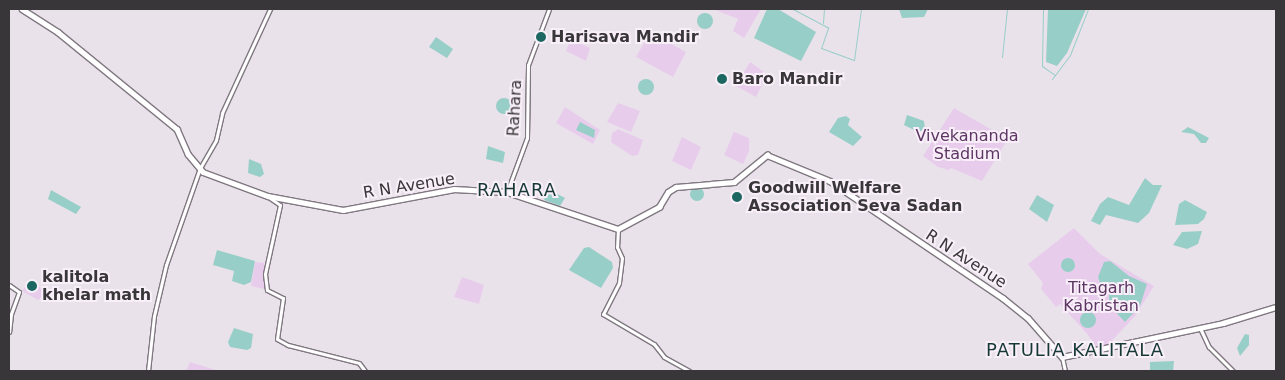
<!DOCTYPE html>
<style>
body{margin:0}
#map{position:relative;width:1285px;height:380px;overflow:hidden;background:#eae2eb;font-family:"DejaVu Sans",sans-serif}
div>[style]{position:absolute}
.green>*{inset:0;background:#e8ccec}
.water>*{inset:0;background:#98cec8}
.round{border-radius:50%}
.stream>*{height:1px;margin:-0.5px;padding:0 0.5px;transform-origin:0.5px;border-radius:0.5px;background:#98cec8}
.roads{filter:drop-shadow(1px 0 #807881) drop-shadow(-1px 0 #807881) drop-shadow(0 1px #807881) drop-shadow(0 -1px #807881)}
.minor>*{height:3px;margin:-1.5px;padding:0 1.5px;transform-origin:1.5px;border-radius:1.5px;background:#fff}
.major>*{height:4.5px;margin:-2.25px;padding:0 2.25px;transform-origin:2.25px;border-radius:2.25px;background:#fff}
.dots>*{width:14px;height:14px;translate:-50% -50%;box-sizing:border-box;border:2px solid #f8eff9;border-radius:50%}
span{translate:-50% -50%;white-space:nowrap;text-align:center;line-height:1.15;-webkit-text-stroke:4px #f8eff9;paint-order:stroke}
.poi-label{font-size:16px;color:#393639;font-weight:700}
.left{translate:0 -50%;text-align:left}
.street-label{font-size:16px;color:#393639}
.park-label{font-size:16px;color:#5d3663}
.neighbourhood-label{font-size:18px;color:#173936;letter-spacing:1px}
.frame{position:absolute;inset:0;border:10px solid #393639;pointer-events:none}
</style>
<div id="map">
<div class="green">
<i style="clip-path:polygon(713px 9px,761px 9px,744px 38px,733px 31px,738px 19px)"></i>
<i style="clip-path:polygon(650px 32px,686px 52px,673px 77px,636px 57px)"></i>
<i style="clip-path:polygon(571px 39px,590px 48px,586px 61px,566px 51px)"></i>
<i style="clip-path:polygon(750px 62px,767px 74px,756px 97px,736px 86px)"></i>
<i style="clip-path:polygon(618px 103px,640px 111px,631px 132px,607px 122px)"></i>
<i style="clip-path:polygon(565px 107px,600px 130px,593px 144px,556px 123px)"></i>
<i style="clip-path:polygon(954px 108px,1008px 139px,982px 181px,951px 168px,949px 170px,938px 167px,923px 156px)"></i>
<i style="clip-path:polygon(618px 129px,643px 140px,638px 155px,632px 156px,611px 142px,612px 133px)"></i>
<i style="clip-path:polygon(734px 132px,749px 138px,749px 151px,743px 164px,724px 155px)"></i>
<i style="clip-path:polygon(682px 137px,701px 147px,691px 170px,672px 161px)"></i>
<i style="clip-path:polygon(1074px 228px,1100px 254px,1154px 286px,1135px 316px,1105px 348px,1095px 351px,1089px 336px,1060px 304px,1056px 307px,1041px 289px,1043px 283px,1028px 264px)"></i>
<i style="clip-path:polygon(255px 262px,264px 263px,265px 289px,251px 286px)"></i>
<i style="clip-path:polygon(462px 277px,484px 285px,479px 304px,454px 297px)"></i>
<i style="clip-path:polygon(30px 281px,47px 292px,38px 300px,22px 291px)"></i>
<i style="clip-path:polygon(190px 362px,219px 371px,186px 371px)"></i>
</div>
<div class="water">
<i style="clip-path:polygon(767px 9px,778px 9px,816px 32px,801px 61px,754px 38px)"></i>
<i style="clip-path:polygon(899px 9px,928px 9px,924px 17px,902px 18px)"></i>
<i style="clip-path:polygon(1048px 9px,1086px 9px,1067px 53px,1057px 66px,1046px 62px)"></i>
<i class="round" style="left:697px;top:13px;width:16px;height:16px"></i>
<i style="clip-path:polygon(436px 37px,453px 49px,447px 58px,429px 47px)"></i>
<i class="round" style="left:638px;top:79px;width:16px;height:16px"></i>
<i class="round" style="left:496px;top:98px;width:16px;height:16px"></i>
<i style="clip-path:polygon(907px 115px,924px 121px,925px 129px,918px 132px,904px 125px)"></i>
<i style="clip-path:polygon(846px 116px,850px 119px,848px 125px,862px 137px,853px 146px,829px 132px,838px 118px)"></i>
<i style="clip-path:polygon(580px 122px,595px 130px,594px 138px,576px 130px)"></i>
<i style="clip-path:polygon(1188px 127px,1209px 138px,1206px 143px,1201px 143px,1194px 134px,1181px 132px)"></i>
<i style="clip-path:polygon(488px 146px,505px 152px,503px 163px,486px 159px)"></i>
<i style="clip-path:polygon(249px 159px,261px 164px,264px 174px,260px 177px,248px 173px)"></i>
<i style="clip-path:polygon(1145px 178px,1153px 185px,1162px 185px,1149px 213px,1138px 223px,1106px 215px,1100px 225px,1091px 221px,1100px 204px,1108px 197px,1129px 205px)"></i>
<i class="round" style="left:690px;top:187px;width:14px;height:14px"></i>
<i style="clip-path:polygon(548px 189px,565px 198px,560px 206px,544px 200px)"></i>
<i style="clip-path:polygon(51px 190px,81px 207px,76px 214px,48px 199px)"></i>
<i style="clip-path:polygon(1037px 195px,1054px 205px,1047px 222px,1029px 209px)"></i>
<i style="clip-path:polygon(1185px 200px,1207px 212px,1204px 219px,1198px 224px,1175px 225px,1179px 204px)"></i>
<i style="clip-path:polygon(1202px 231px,1198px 244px,1187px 249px,1173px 245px,1182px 232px)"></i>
<i style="clip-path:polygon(589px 247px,612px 262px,613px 268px,601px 288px,569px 270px,584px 248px)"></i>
<i style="clip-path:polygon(217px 250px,255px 261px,251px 282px,244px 285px,232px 281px,234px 271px,213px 265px)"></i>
<i class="round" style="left:1061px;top:258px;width:14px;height:14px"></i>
<i style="clip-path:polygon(1110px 261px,1129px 276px,1147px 284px,1140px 306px,1125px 322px,1109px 305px,1109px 287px,1100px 283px,1098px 277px,1104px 262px)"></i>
<i class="round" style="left:1080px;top:312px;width:16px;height:16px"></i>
<i style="clip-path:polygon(234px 328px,253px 334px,251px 348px,247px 350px,230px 347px,228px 342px)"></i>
<i style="clip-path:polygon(1245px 334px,1249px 335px,1249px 345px,1240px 356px,1237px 348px)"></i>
<i style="clip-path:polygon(1174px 361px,1173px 371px,1150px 371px,1150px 362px)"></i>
</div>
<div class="stream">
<i style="left:793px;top:9px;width:40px;rotate:28deg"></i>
<i style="left:828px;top:28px;width:21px;rotate:109deg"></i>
<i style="left:821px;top:48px;width:35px;rotate:20deg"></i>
<i style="left:854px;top:60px;width:51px;rotate:-82.2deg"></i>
<i style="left:1043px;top:9px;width:57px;rotate:91deg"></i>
<i style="left:1042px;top:66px;width:16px;rotate:35deg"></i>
<i style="left:823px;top:23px;width:14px;rotate:-86deg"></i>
<i style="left:1002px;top:57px;width:48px;rotate:-84.1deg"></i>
<i style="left:1052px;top:79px;width:30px;rotate:-53deg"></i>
<i style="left:1070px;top:55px;width:49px;rotate:-68.6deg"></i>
</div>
<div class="roads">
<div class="minor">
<i style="left:507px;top:192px;width:58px;rotate:-69.7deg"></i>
<i style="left:527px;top:138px;width:73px;rotate:-89.2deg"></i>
<i style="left:528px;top:65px;width:60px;rotate:-69.4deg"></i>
<i style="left:270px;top:198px;width:12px;rotate:35deg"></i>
<i style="left:280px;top:205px;width:71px;rotate:102.3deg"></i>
<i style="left:265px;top:274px;width:16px;rotate:83deg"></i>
<i style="left:267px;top:290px;width:18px;rotate:27deg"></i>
<i style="left:283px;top:298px;width:41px;rotate:98.3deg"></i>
<i style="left:277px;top:339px;width:13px;rotate:29deg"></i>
<i style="left:288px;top:345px;width:73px;rotate:14.2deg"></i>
<i style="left:359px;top:363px;width:10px;rotate:53deg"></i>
<i style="left:618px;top:229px;width:18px;rotate:93deg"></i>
<i style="left:617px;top:247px;width:12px;rotate:66deg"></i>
<i style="left:622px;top:258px;width:25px;rotate:97deg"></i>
<i style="left:619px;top:283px;width:35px;rotate:117deg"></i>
<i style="left:603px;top:314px;width:59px;rotate:30.5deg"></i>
<i style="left:654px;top:344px;width:16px;rotate:52deg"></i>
<i style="left:664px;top:357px;width:29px;rotate:29deg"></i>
<i style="left:9px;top:285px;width:12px;rotate:35deg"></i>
<i style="left:19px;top:292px;width:23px;rotate:110deg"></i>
<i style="left:11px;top:314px;width:18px;rotate:96deg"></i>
<i style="left:1200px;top:328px;width:21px;rotate:65deg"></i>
<i style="left:1209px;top:347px;width:34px;rotate:45deg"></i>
<i style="left:1062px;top:357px;width:14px;rotate:78deg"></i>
<i style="left:148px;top:371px;width:55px;rotate:-83.8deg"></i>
<i style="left:154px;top:316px;width:52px;rotate:-76.8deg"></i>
<i style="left:166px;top:265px;width:103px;rotate:-70.7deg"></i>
<i style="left:200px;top:168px;width:32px;rotate:-60deg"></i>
<i style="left:216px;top:140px;width:28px;rotate:-77deg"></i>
<i style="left:222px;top:113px;width:115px;rotate:-65.2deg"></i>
</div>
<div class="major">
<i style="left:22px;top:9px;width:43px;rotate:32.6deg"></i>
<i style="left:58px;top:32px;width:154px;rotate:39.2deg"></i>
<i style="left:177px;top:129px;width:27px;rotate:66deg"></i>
<i style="left:188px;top:154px;width:23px;rotate:50deg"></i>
<i style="left:203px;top:172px;width:69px;rotate:20.3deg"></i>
<i style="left:268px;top:196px;width:76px;rotate:10.6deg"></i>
<i style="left:343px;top:210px;width:113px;rotate:-10.7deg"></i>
<i style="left:454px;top:189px;width:53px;rotate:3.2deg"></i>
<i style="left:507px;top:192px;width:117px;rotate:18.4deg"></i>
<i style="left:618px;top:229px;width:47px;rotate:-28.2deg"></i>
<i style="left:659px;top:207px;width:17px;rotate:-59deg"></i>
<i style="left:668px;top:192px;width:9px;rotate:-32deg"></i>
<i style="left:676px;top:187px;width:58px;rotate:-4.9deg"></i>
<i style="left:734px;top:182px;width:43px;rotate:-39.3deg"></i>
<i style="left:767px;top:155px;width:68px;rotate:22.4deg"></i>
<i style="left:830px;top:181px;width:209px;rotate:34.1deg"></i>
<i style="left:1003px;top:298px;width:32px;rotate:39deg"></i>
<i style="left:1028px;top:318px;width:52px;rotate:48.9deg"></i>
<i style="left:1062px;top:357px;width:165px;rotate:-11.9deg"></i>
<i style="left:1223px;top:323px;width:55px;rotate:-16.8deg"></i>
</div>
</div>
<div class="dots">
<i style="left:541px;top:37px;background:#1c6761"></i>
<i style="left:722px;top:79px;background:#1c6761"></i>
<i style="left:737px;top:197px;background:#1c6761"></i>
<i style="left:32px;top:286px;background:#1c6761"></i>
</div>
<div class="poi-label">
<span class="left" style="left:551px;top:37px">Harisava Mandir</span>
<span class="left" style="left:732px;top:79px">Baro Mandir</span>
<span class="left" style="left:748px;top:197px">Goodwill Welfare<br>Association Seva Sadan</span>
<span class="left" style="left:42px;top:286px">kalitola<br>khelar math</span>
</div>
<div class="street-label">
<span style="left:515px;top:108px;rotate:-87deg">Rahara</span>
<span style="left:409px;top:186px;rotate:-9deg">R N Avenue</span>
<span style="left:966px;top:259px;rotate:33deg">R N Avenue</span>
</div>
<div class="park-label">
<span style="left:967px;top:145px">Vivekananda<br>Stadium</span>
<span style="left:1101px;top:297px">Titagarh<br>Kabristan</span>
</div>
<div class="neighbourhood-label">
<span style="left:517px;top:190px">RAHARA</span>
<span style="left:1075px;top:350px">PATULIA KALITALA</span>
</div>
<div class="frame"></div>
</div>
